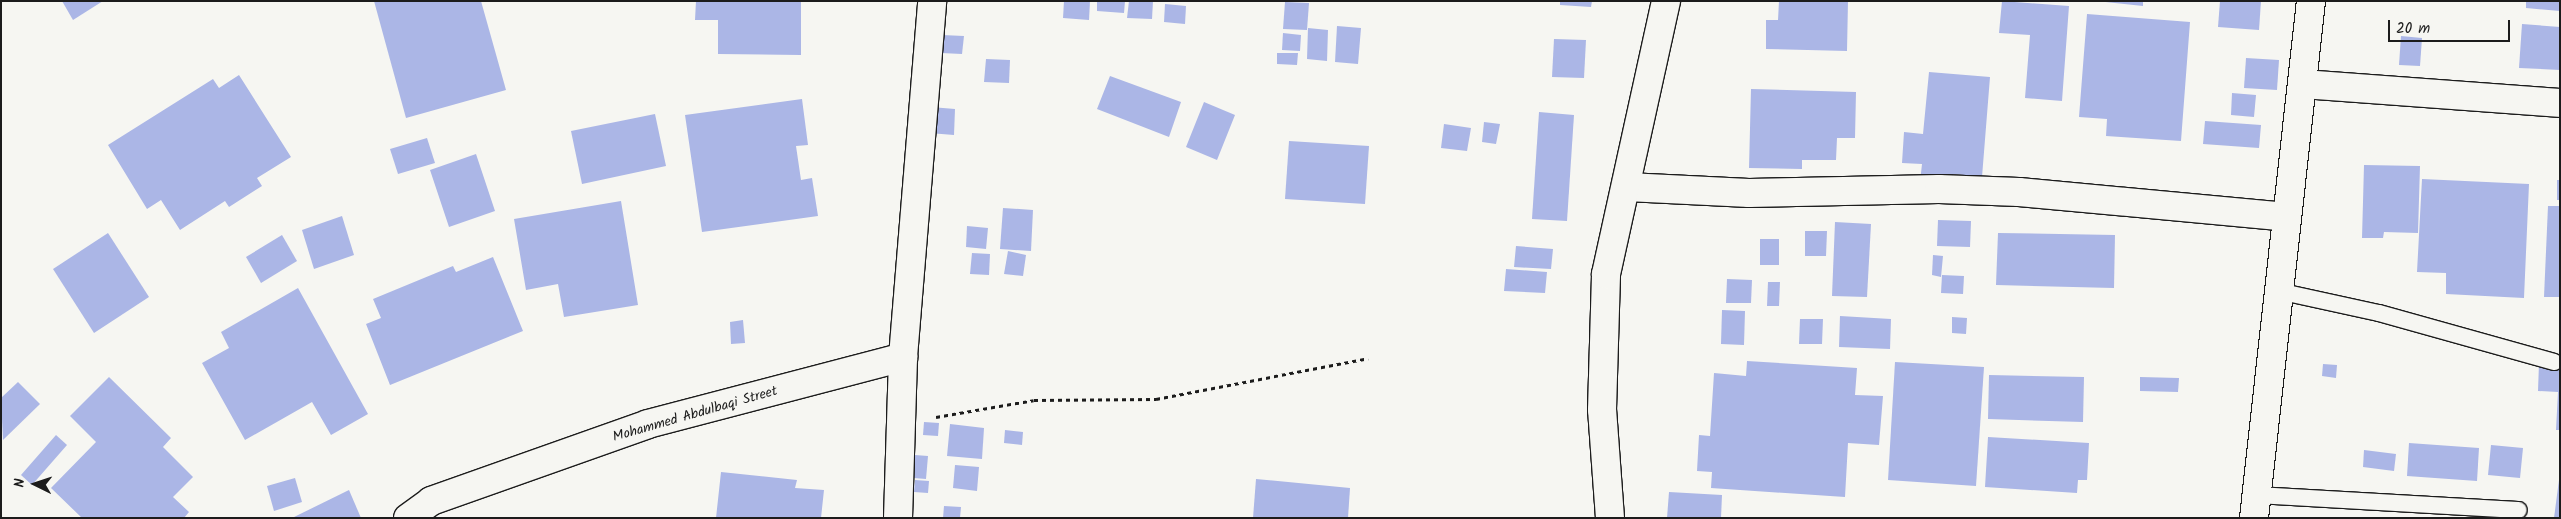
<!DOCTYPE html>
<style>
body{margin:0}
#map{position:relative;width:2561px;height:519px;overflow:hidden;background:#f6f6f2;font-family:Kalam,sans-serif}
div>[style]{position:absolute}
.building>*{inset:0;background:#abb6e6}
.path>*{height:3px;margin-top:-1.5px;transform-origin:0;background:repeating-linear-gradient(90deg,#1c1c1c 0 4px,transparent 0 8px)}
.roads{filter:drop-shadow(1px 0 #1c1c1c) drop-shadow(-1px 0 #1c1c1c) drop-shadow(0 1px #1c1c1c) drop-shadow(0 -1px #1c1c1c)}
.service>*{height:16px;margin:-8px;padding:0 8px;transform-origin:8px;border-radius:8px;background:#f6f6f2}
.minor>*{height:28px;margin:-14px;padding:0 14px;transform-origin:14px;border-radius:14px;background:#f6f6f2}
span{translate:-50% -50%;white-space:nowrap;text-align:center;line-height:1.15;-webkit-text-stroke:5px #f6f6f2;paint-order:stroke}
.street-label{font-size:14px;color:#1c1c1c}
.frame{position:absolute;inset:0;border:2px solid #1c1c1c;pointer-events:none}
.north{position:absolute;left:10px;top:459px;width:50px;height:50px;-webkit-text-stroke:4px #f6f6f2;paint-order:stroke;rotate:274deg;font-size:14px;font-weight:700;line-height:20px;text-align:center;color:#1c1c1c}
.north::after{content:'';display:block;margin:auto;width:18px;height:22px;background:#1c1c1c;clip-path:polygon(50% 0,100% 100%,50% 72%,0 100%)}
.scale{position:absolute;left:2388px;top:20px;width:122px;height:22px;box-sizing:border-box;border:2px solid #1c1c1c;border-top:0;padding-left:6px;font-size:15px;line-height:18px;white-space:nowrap;color:#1c1c1c;-webkit-text-stroke:4px #f6f6f2;paint-order:stroke}
</style>
<div id="map">
<div class="building">
<i style="clip-path:polygon(62px 1px,103px 1px,73px 20px)"></i>
<i style="clip-path:polygon(374px 1px,481px 1px,506px 90px,406px 118px)"></i>
<i style="clip-path:polygon(696px 1px,801px 1px,801px 55px,718px 54px,718px 20px,695px 20px)"></i>
<i style="clip-path:polygon(1064px 1px,1090px 1px,1089px 20px,1063px 18px)"></i>
<i style="clip-path:polygon(1097px 1px,1125px 1px,1124px 13px,1097px 11px)"></i>
<i style="clip-path:polygon(1129px 1px,1153px 1px,1152px 19px,1127px 18px)"></i>
<i style="clip-path:polygon(1560px 1px,1592px 1px,1591px 7px,1560px 5px)"></i>
<i style="clip-path:polygon(1779px 1px,1848px 1px,1847px 51px,1766px 49px,1766px 20px,1778px 20px)"></i>
<i style="clip-path:polygon(2002px 1px,2069px 6px,2062px 101px,2025px 98px,2030px 35px,1999px 33px)"></i>
<i style="clip-path:polygon(2096px 1px,2143px 1px,2143px 6px)"></i>
<i style="clip-path:polygon(2220px 1px,2261px 1px,2259px 30px,2218px 27px)"></i>
<i style="clip-path:polygon(2526px 1px,2560px 1px,2560px 11px,2526px 8px)"></i>
<i style="clip-path:polygon(1285px 2px,1309px 3px,1307px 30px,1283px 29px)"></i>
<i style="clip-path:polygon(1165px 4px,1186px 6px,1185px 24px,1164px 22px)"></i>
<i style="clip-path:polygon(2087px 14px,2190px 22px,2181px 141px,2106px 136px,2107px 119px,2079px 117px)"></i>
<i style="clip-path:polygon(2522px 24px,2560px 27px,2560px 70px,2519px 68px)"></i>
<i style="clip-path:polygon(1337px 26px,1361px 28px,1358px 64px,1335px 62px)"></i>
<i style="clip-path:polygon(1308px 28px,1328px 30px,1327px 61px,1307px 59px)"></i>
<i style="clip-path:polygon(1283px 33px,1301px 35px,1300px 51px,1282px 50px)"></i>
<i style="clip-path:polygon(942px 35px,964px 36px,962px 54px,941px 53px)"></i>
<i style="clip-path:polygon(2401px 36px,2422px 38px,2420px 66px,2399px 65px)"></i>
<i style="clip-path:polygon(1554px 39px,1586px 40px,1584px 78px,1552px 77px)"></i>
<i style="clip-path:polygon(1277px 53px,1298px 53px,1297px 65px,1277px 64px)"></i>
<i style="clip-path:polygon(2246px 58px,2279px 60px,2277px 90px,2244px 88px)"></i>
<i style="clip-path:polygon(986px 59px,1010px 60px,1009px 83px,984px 82px)"></i>
<i style="clip-path:polygon(1929px 72px,1990px 77px,1982px 177px,1953px 174px,1952px 185px,1920px 182px,1922px 164px,1902px 163px,1904px 132px,1923px 134px)"></i>
<i style="clip-path:polygon(239px 75px,291px 157px,257px 178px,262px 186px,229px 207px,225px 201px,180px 230px,161px 200px,147px 209px,108px 145px,213px 79px,219px 88px)"></i>
<i style="clip-path:polygon(1110px 76px,1181px 102px,1169px 137px,1097px 109px)"></i>
<i style="clip-path:polygon(1751px 89px,1856px 92px,1855px 138px,1837px 138px,1836px 160px,1802px 160px,1802px 169px,1749px 168px)"></i>
<i style="clip-path:polygon(2232px 93px,2256px 95px,2254px 117px,2231px 115px)"></i>
<i style="clip-path:polygon(802px 99px,808px 145px,796px 146px,801px 180px,812px 178px,818px 216px,702px 232px,685px 115px)"></i>
<i style="clip-path:polygon(1204px 102px,1235px 115px,1217px 160px,1186px 147px)"></i>
<i style="clip-path:polygon(931px 107px,955px 109px,954px 135px,929px 133px)"></i>
<i style="clip-path:polygon(1539px 112px,1574px 115px,1567px 221px,1532px 219px)"></i>
<i style="clip-path:polygon(655px 114px,666px 166px,582px 184px,571px 131px)"></i>
<i style="clip-path:polygon(2205px 121px,2261px 125px,2259px 148px,2203px 144px)"></i>
<i style="clip-path:polygon(1484px 122px,1500px 124px,1496px 144px,1482px 142px)"></i>
<i style="clip-path:polygon(1444px 124px,1471px 128px,1467px 151px,1441px 148px)"></i>
<i style="clip-path:polygon(427px 138px,435px 163px,398px 174px,390px 149px)"></i>
<i style="clip-path:polygon(1289px 141px,1369px 146px,1365px 204px,1285px 199px)"></i>
<i style="clip-path:polygon(476px 154px,495px 211px,449px 227px,430px 170px)"></i>
<i style="clip-path:polygon(2364px 165px,2420px 166px,2418px 233px,2384px 232px,2383px 238px,2362px 238px)"></i>
<i style="clip-path:polygon(2422px 179px,2529px 184px,2524px 298px,2446px 294px,2446px 273px,2417px 272px)"></i>
<i style="clip-path:polygon(2557px 180px,2560px 180px,2560px 200px,2557px 200px)"></i>
<i style="clip-path:polygon(621px 201px,638px 305px,564px 317px,558px 284px,526px 290px,514px 219px)"></i>
<i style="clip-path:polygon(2548px 206px,2560px 206px,2560px 297px,2544px 297px)"></i>
<i style="clip-path:polygon(1003px 208px,1033px 210px,1031px 251px,1000px 249px)"></i>
<i style="clip-path:polygon(342px 216px,354px 255px,314px 269px,302px 230px)"></i>
<i style="clip-path:polygon(1938px 220px,1971px 221px,1970px 247px,1937px 246px)"></i>
<i style="clip-path:polygon(1835px 222px,1871px 224px,1867px 297px,1832px 296px)"></i>
<i style="clip-path:polygon(967px 226px,988px 228px,986px 249px,966px 247px)"></i>
<i style="clip-path:polygon(1805px 231px,1827px 231px,1826px 256px,1805px 256px)"></i>
<i style="clip-path:polygon(108px 233px,149px 297px,94px 333px,53px 269px)"></i>
<i style="clip-path:polygon(1998px 233px,2115px 235px,2114px 288px,1996px 285px)"></i>
<i style="clip-path:polygon(282px 235px,297px 261px,261px 283px,246px 257px)"></i>
<i style="clip-path:polygon(1760px 239px,1779px 239px,1779px 265px,1760px 265px)"></i>
<i style="clip-path:polygon(1516px 246px,1553px 249px,1551px 269px,1514px 267px)"></i>
<i style="clip-path:polygon(1008px 251px,1026px 255px,1023px 276px,1004px 274px)"></i>
<i style="clip-path:polygon(972px 253px,990px 254px,989px 275px,970px 274px)"></i>
<i style="clip-path:polygon(1933px 255px,1943px 256px,1941px 277px,1932px 275px)"></i>
<i style="clip-path:polygon(493px 257px,523px 331px,390px 385px,366px 324px,381px 318px,373px 299px,453px 266px,456px 272px)"></i>
<i style="clip-path:polygon(1506px 269px,1547px 272px,1545px 293px,1504px 291px)"></i>
<i style="clip-path:polygon(1942px 275px,1964px 276px,1963px 294px,1941px 293px)"></i>
<i style="clip-path:polygon(1727px 279px,1752px 280px,1751px 303px,1726px 303px)"></i>
<i style="clip-path:polygon(1768px 282px,1780px 282px,1779px 306px,1767px 306px)"></i>
<i style="clip-path:polygon(298px 288px,368px 414px,331px 435px,312px 402px,245px 440px,202px 363px,229px 348px,221px 332px)"></i>
<i style="clip-path:polygon(1722px 310px,1745px 311px,1744px 345px,1721px 344px)"></i>
<i style="clip-path:polygon(1840px 316px,1891px 319px,1890px 349px,1839px 347px)"></i>
<i style="clip-path:polygon(1952px 317px,1967px 318px,1966px 334px,1952px 333px)"></i>
<i style="clip-path:polygon(1800px 319px,1823px 319px,1822px 344px,1799px 344px)"></i>
<i style="clip-path:polygon(743px 320px,745px 343px,731px 344px,730px 322px)"></i>
<i style="clip-path:polygon(1747px 361px,1857px 368px,1855px 395px,1883px 396px,1879px 445px,1848px 443px,1845px 497px,1711px 488px,1712px 472px,1697px 471px,1699px 435px,1710px 436px,1714px 373px,1746px 376px)"></i>
<i style="clip-path:polygon(1895px 362px,1984px 367px,1976px 486px,1888px 480px)"></i>
<i style="clip-path:polygon(2539px 363px,2560px 364px,2560px 430px,2556px 430px,2558px 392px,2538px 391px)"></i>
<i style="clip-path:polygon(2323px 364px,2337px 365px,2336px 378px,2322px 376px)"></i>
<i style="clip-path:polygon(1989px 375px,2084px 377px,2083px 422px,1988px 419px)"></i>
<i style="clip-path:polygon(109px 377px,171px 438px,163px 447px,193px 477px,173px 497px,189px 512px,184px 518px,82px 518px,51px 488px,96px 442px,70px 416px)"></i>
<i style="clip-path:polygon(2140px 377px,2179px 378px,2178px 392px,2140px 391px)"></i>
<i style="clip-path:polygon(18px 382px,40px 404px,3px 440px,1px 398px)"></i>
<i style="clip-path:polygon(924px 422px,939px 423px,938px 436px,923px 435px)"></i>
<i style="clip-path:polygon(950px 424px,984px 428px,982px 459px,947px 456px)"></i>
<i style="clip-path:polygon(1005px 430px,1023px 432px,1022px 445px,1004px 443px)"></i>
<i style="clip-path:polygon(56px 435px,67px 445px,32px 485px,21px 475px)"></i>
<i style="clip-path:polygon(1988px 437px,2089px 443px,2087px 480px,2078px 480px,2077px 493px,1985px 487px)"></i>
<i style="clip-path:polygon(2409px 443px,2479px 448px,2477px 481px,2407px 476px)"></i>
<i style="clip-path:polygon(2491px 445px,2523px 448px,2520px 478px,2488px 475px)"></i>
<i style="clip-path:polygon(2364px 450px,2396px 454px,2394px 471px,2363px 467px)"></i>
<i style="clip-path:polygon(915px 455px,928px 456px,926px 479px,914px 478px)"></i>
<i style="clip-path:polygon(955px 465px,979px 467px,977px 491px,953px 488px)"></i>
<i style="clip-path:polygon(721px 472px,797px 480px,795px 488px,824px 490px,821px 518px,716px 518px)"></i>
<i style="clip-path:polygon(295px 478px,302px 502px,274px 511px,267px 486px)"></i>
<i style="clip-path:polygon(1256px 479px,1350px 488px,1348px 518px,1253px 518px)"></i>
<i style="clip-path:polygon(915px 480px,929px 481px,928px 493px,914px 492px)"></i>
<i style="clip-path:polygon(2559px 480px,2560px 518px,2554px 518px)"></i>
<i style="clip-path:polygon(349px 490px,361px 518px,292px 518px)"></i>
<i style="clip-path:polygon(1669px 492px,1722px 495px,1721px 518px,1667px 518px)"></i>
<i style="clip-path:polygon(944px 506px,961px 507px,960px 518px,943px 518px)"></i>
</div>
<div class="path">
<i style="left:936px;top:417px;width:99px;rotate:-9.8deg"></i>
<i style="left:1034px;top:400px;width:122px;rotate:-0.5deg"></i>
<i style="left:1156px;top:399px;width:216px;rotate:-10.9deg"></i>
</div>
<div class="roads">
<div class="service">
<i style="left:2278px;top:291px;width:103px;rotate:12.3deg"></i>
<i style="left:2379px;top:313px;width:182px;rotate:15.6deg"></i>
<i style="left:2256px;top:495px;width:263px;rotate:3.3deg"></i>
</div>
<div class="minor">
<i style="left:2303px;top:84px;width:258px;rotate:4.2deg"></i>
<i style="left:1627px;top:187px;width:122px;rotate:2.8deg"></i>
<i style="left:1749px;top:193px;width:190px;rotate:-1.2deg"></i>
<i style="left:1939px;top:189px;width:80px;rotate:2.1deg"></i>
<i style="left:2019px;top:192px;width:269px;rotate:5.3deg"></i>
<i style="left:408px;top:518px;width:29px;rotate:-36deg"></i>
<i style="left:431px;top:501px;width:230px;rotate:-19.5deg"></i>
<i style="left:648px;top:424px;width:264px;rotate:-14.7deg"></i>
<i style="left:898px;top:518px;width:161px;rotate:-88.2deg"></i>
<i style="left:903px;top:357px;width:357px;rotate:-85.3deg"></i>
<i style="left:1610px;top:518px;width:108px;rotate:-94.2deg"></i>
<i style="left:1602px;top:410px;width:136px;rotate:-88.3deg"></i>
<i style="left:1606px;top:274px;width:280px;rotate:-77.6deg"></i>
<i style="left:2254px;top:518px;width:520px;rotate:-83.71deg"></i>
</div>
</div>
<div class="street-label">
<span style="left:695px;top:414px;rotate:-16deg">Mohammed Abdulbaqi Street</span>
</div>
<div class="frame"></div>
<div class="north">N</div>
<div class="scale">20 m</div>
</div>
